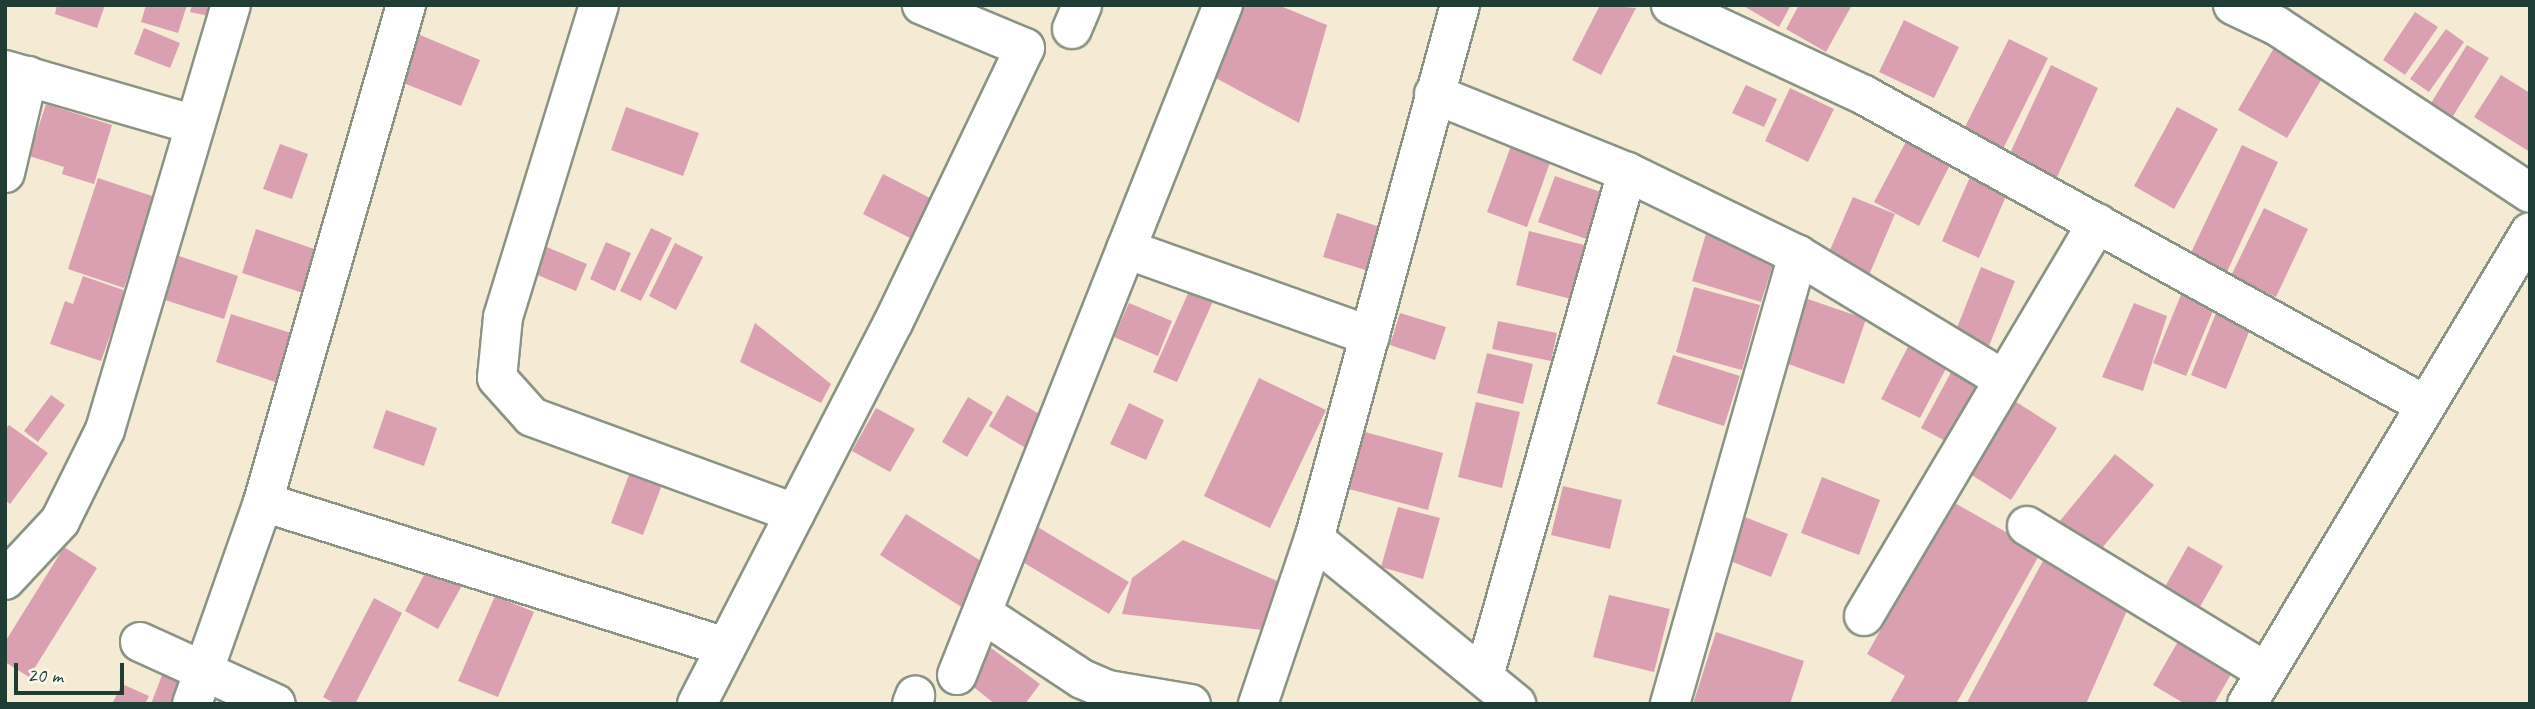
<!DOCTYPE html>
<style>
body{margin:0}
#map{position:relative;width:2535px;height:709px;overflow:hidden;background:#f5ebd5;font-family:Caveat,sans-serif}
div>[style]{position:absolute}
.building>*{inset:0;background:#daa0b2}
.roads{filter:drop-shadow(2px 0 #8a9484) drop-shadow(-2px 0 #8a9484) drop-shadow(0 2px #8a9484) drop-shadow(0 -2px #8a9484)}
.street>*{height:38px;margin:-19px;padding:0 19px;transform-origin:19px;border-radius:19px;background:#fff}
span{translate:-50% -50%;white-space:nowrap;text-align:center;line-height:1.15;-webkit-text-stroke:6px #fbf7ec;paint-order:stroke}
.frame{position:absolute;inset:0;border:7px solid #1f3d34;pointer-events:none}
.scale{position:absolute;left:14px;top:663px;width:110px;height:32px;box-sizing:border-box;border:4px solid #1f3d34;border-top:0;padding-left:9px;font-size:21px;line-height:24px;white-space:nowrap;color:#1f3d34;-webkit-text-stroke:5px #fbf7ec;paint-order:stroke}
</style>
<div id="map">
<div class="building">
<i style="clip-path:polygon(57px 5px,105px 5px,97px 28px,55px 14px)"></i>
<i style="clip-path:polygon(146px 5px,187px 5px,178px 33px,141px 22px)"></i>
<i style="clip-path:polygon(192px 5px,217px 5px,214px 17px,190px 12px)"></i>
<i style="clip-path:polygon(1242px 5px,1278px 5px,1327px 25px,1299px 123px,1214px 77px)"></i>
<i style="clip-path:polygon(1600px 5px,1636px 8px,1601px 75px,1572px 60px)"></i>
<i style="clip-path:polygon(1742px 5px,1791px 5px,1779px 27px)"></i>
<i style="clip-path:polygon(1799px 5px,1852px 5px,1826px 52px,1786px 29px)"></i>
<i style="clip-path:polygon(2415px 12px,2438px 27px,2405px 75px,2383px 60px)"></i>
<i style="clip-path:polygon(1904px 20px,1959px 47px,1934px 98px,1879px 72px)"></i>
<i style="clip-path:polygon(144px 28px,180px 43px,170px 68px,134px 54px)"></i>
<i style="clip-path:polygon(2446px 29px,2464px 42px,2429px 92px,2410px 79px)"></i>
<i style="clip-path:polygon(420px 35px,480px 60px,461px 106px,401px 82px)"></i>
<i style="clip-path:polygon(2009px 39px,2048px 58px,2001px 153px,1962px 133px)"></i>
<i style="clip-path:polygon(2278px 41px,2327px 70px,2287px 138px,2238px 110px)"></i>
<i style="clip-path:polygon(2467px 45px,2489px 58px,2453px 116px,2431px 103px)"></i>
<i style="clip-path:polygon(2051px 65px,2098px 88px,2053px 186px,2005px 164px)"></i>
<i style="clip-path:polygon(2501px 75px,2530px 93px,2530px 152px,2474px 117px)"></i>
<i style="clip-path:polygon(1746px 85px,1777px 99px,1764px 127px,1732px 113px)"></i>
<i style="clip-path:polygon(1790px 88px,1834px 109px,1808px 162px,1765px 141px)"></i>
<i style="clip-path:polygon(46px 104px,112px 125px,94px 184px,62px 174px,64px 167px,29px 156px)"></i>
<i style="clip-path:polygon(626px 107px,699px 133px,683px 176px,611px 150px)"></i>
<i style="clip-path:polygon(2177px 107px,2218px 129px,2174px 209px,2134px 186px)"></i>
<i style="clip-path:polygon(1909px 136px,1953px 159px,1919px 226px,1874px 202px)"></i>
<i style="clip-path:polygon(1512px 143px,1552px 157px,1527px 227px,1487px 212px)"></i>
<i style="clip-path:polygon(280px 144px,308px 154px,292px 199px,263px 189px)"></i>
<i style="clip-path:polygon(2242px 145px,2278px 162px,2225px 276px,2188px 259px)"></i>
<i style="clip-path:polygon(883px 174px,934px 200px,914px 240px,863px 214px)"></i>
<i style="clip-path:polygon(1555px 176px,1609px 195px,1592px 241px,1538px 222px)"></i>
<i style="clip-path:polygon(1970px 177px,2007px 194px,1979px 258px,1942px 241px)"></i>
<i style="clip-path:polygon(98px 178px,155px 197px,124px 288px,68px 269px)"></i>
<i style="clip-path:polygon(1853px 197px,1895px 214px,1869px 275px,1827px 257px)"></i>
<i style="clip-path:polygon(2264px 208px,2308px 229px,2276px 297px,2231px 276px)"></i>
<i style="clip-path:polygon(1337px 213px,1386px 229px,1372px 272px,1323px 257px)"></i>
<i style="clip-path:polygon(651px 228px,672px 238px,641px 301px,620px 291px)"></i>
<i style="clip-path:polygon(256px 229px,323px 252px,309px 295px,242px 273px)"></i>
<i style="clip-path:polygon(1707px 230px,1777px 252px,1761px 302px,1692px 281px)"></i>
<i style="clip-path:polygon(1529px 231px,1592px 247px,1579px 301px,1516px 285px)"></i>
<i style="clip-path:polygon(535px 242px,587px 264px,576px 291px,523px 269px)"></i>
<i style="clip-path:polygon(606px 242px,631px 253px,615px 291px,590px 279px)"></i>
<i style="clip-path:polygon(675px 243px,703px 257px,676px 310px,649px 296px)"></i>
<i style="clip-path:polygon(179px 256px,238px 276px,224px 319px,165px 300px)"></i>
<i style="clip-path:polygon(1981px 267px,2015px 281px,1987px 351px,1953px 338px)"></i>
<i style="clip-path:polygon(83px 276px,126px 291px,101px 361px,50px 344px,65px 301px,73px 304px)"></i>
<i style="clip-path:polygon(1694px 287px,1760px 305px,1742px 370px,1676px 352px)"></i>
<i style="clip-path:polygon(1190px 289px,1214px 299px,1177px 382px,1153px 372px)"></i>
<i style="clip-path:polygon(2183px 290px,2216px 304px,2186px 376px,2153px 363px)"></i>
<i style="clip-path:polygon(1802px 297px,1866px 319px,1844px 384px,1780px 361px)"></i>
<i style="clip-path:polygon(1129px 303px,1172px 321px,1158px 356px,1114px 337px)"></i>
<i style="clip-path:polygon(2134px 303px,2167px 316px,2143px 391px,2102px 377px)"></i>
<i style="clip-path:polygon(2218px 308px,2253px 322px,2226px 389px,2191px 375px)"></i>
<i style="clip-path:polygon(1400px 313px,1446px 327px,1435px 360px,1390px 345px)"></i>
<i style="clip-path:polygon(231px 314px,294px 334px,278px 383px,216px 362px)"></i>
<i style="clip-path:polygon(1498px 321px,1557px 333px,1551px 361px,1492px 349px)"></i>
<i style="clip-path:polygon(755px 323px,831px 384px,821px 403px,740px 362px)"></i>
<i style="clip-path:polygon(1912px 339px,1951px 359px,1920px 418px,1881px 399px)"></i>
<i style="clip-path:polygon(1487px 353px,1533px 364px,1523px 404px,1477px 393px)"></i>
<i style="clip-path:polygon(1673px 355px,1740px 376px,1724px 426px,1657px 404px)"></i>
<i style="clip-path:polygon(1955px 365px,1988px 383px,1955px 446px,1921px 428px)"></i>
<i style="clip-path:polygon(1259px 378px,1326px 410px,1270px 528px,1204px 496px)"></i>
<i style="clip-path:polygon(51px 395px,65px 405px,38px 442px,24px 431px)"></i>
<i style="clip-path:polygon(1007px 395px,1053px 422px,1034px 453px,989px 426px)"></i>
<i style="clip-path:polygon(968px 397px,993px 412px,967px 457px,942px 442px)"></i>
<i style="clip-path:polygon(2013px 400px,2057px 428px,2011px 500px,1967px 472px)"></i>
<i style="clip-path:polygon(1476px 402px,1520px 412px,1502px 488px,1458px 477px)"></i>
<i style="clip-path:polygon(1129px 403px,1164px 420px,1146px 460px,1110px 444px)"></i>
<i style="clip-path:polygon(876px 408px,915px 429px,890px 472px,852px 451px)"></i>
<i style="clip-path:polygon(386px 410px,437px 428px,424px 466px,373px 448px)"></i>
<i style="clip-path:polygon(9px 425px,48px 453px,10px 504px,5px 500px,5px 430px)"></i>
<i style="clip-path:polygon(1365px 432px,1443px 453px,1428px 510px,1349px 489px)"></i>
<i style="clip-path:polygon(2115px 454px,2154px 485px,2098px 553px,2059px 522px)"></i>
<i style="clip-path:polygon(633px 464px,665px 477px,643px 535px,611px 523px)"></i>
<i style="clip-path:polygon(1822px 477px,1880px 500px,1859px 555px,1801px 533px)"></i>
<i style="clip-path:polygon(1563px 486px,1622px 500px,1610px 549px,1551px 535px)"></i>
<i style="clip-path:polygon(1953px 502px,2041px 552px,1956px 704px,1889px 704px,1905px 676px,1867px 654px)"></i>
<i style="clip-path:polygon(1398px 507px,1440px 518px,1423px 579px,1381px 567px)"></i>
<i style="clip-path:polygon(906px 514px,989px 566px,963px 608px,880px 555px)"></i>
<i style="clip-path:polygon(1742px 516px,1788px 534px,1771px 577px,1725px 559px)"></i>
<i style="clip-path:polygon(1036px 526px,1129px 582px,1109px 614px,1016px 558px)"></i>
<i style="clip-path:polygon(1183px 540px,1282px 583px,1263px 630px,1122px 614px,1132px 578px)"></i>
<i style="clip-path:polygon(2188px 546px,2223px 566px,2192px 621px,2157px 601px)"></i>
<i style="clip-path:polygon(64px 547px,97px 568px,29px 677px,5px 662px,5px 642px)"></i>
<i style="clip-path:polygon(2044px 559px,2133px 597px,2086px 704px,1966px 704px)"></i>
<i style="clip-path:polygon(431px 562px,465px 580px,438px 629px,405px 611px)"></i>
<i style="clip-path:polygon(1609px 595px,1670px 609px,1654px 672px,1593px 657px)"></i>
<i style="clip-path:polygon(495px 596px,534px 612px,498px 697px,458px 681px)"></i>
<i style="clip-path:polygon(374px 598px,402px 613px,355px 704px,336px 704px,323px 697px)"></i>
<i style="clip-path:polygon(1716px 632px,1804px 661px,1790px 704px,1693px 704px)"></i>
<i style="clip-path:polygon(2180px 638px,2234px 669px,2214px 704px,2185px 704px,2153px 685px)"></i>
<i style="clip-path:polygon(991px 648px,1040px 684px,1025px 704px,995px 704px,966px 681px)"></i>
<i style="clip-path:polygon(164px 670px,193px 682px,185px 704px,151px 704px)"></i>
<i style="clip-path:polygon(122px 684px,149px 696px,145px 704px,112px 704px)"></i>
</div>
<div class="roads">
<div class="street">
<i style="left:406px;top:5px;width:517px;rotate:106.05deg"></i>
<i style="left:263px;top:502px;width:485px;rotate:17.4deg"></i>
<i style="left:599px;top:5px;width:326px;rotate:107.1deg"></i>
<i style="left:503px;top:317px;width:61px;rotate:95.6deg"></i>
<i style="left:497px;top:378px;width:52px;rotate:48.1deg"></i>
<i style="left:532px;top:417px;width:280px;rotate:20.1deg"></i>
<i style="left:1671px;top:5px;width:213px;rotate:25deg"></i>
<i style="left:1864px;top:95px;width:641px;rotate:28.92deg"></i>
<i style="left:2233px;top:5px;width:49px;rotate:25.5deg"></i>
<i style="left:2277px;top:26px;width:303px;rotate:33.4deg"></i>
<i style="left:1072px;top:29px;width:26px;rotate:-67deg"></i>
<i style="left:5px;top:70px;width:198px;rotate:16.1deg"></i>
<i style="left:1434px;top:94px;width:208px;rotate:22deg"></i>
<i style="left:1627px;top:172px;width:190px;rotate:25.9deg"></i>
<i style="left:1798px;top:255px;width:240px;rotate:31.2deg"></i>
<i style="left:5px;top:173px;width:100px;rotate:-76.7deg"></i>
<i style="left:1126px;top:249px;width:259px;rotate:19.6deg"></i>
<i style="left:2027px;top:526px;width:280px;rotate:31.4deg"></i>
<i style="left:1314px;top:539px;width:261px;rotate:39.2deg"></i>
<i style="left:5px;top:580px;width:81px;rotate:-47deg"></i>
<i style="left:60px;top:521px;width:102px;rotate:-63.7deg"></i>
<i style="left:105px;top:430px;width:443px;rotate:-73.5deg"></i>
<i style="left:982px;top:613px;width:120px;rotate:33.4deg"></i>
<i style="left:1082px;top:679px;width:28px;rotate:23deg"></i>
<i style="left:1108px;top:690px;width:84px;rotate:9.6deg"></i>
<i style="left:1864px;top:616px;width:457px;rotate:-59.3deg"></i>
<i style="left:140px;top:642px;width:149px;rotate:24.5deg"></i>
<i style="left:957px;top:675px;width:721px;rotate:-68.35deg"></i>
<i style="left:1484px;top:676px;width:524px;rotate:-74.16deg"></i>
<i style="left:192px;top:704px;width:214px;rotate:-70.6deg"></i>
<i style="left:697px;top:704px;width:428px;rotate:-62.8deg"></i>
<i style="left:893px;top:323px;width:305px;rotate:-64.4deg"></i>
<i style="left:1025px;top:48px;width:112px;rotate:-157.3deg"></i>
<i style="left:912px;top:704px;width:9px;rotate:-69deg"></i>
<i style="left:1258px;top:704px;width:174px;rotate:-71.3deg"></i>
<i style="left:1314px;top:539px;width:554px;rotate:-74.71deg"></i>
<i style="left:1670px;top:704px;width:467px;rotate:-74.1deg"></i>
<i style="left:2247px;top:704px;width:550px;rotate:-59.05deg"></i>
</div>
</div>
<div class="frame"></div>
<div class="scale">20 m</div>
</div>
